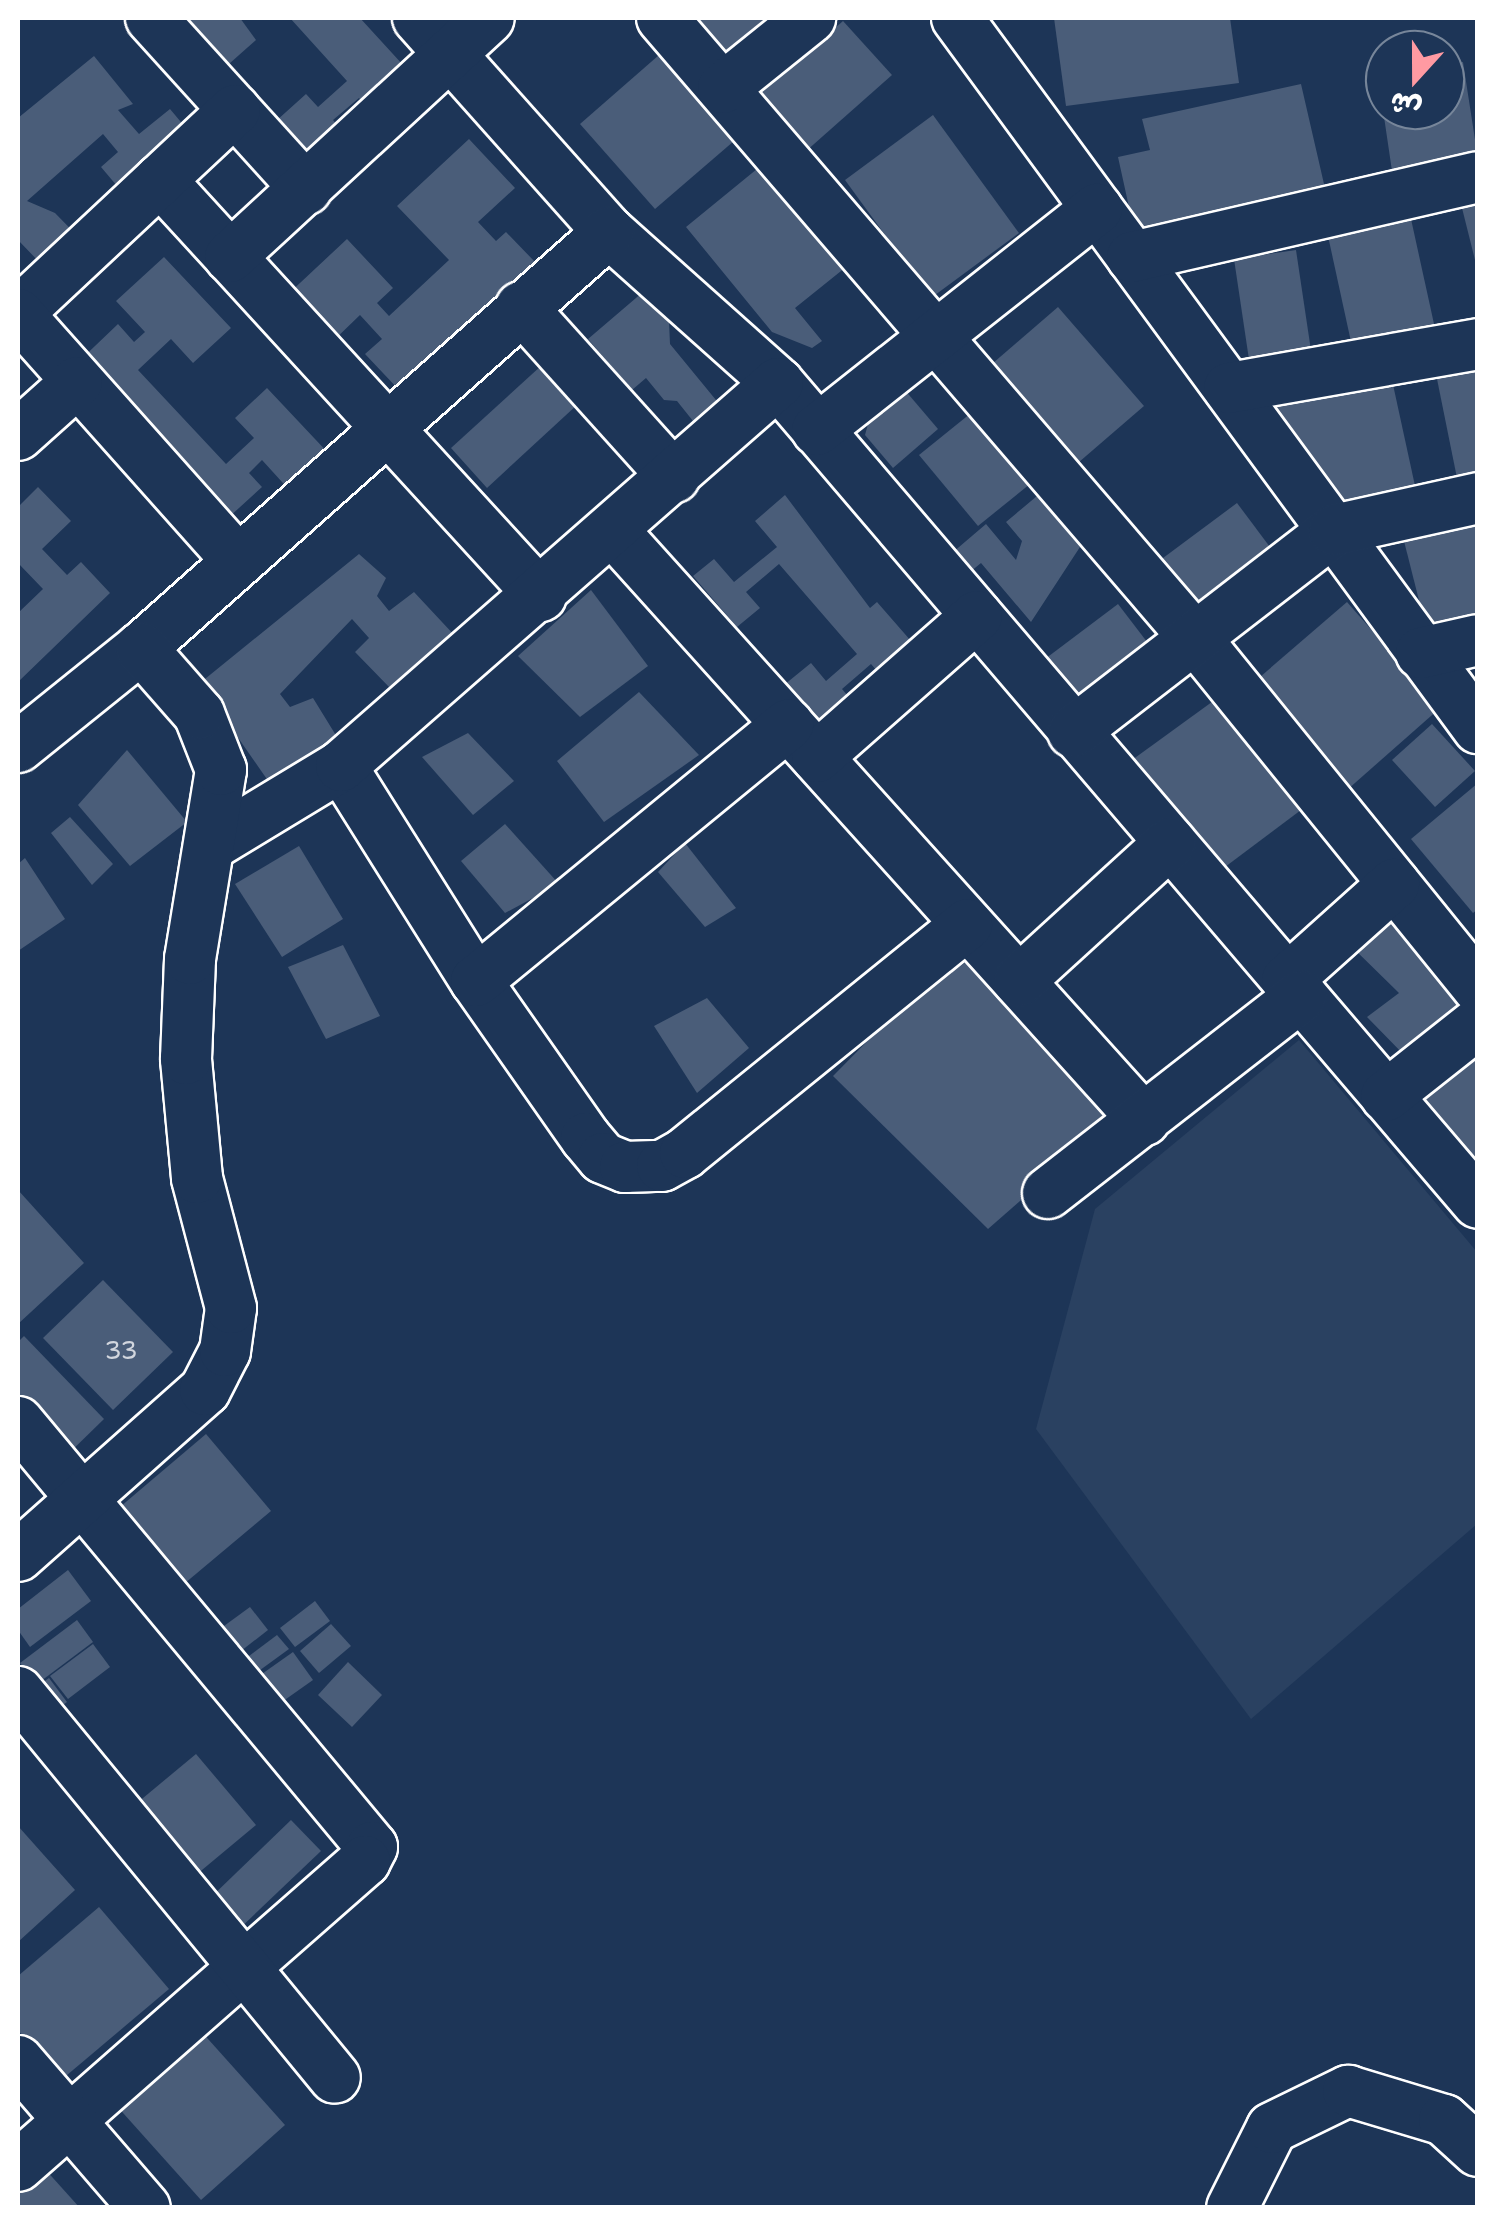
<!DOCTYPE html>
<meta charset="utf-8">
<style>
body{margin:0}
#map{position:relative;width:1495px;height:2225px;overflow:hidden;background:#1d3557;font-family:"Shantell Sans","Playpen Sans Arabic",sans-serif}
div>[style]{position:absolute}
.built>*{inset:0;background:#2a4161}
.building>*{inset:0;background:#4a5d79}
.roads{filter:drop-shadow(2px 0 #fff) drop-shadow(-2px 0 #fff) drop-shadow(0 2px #fff) drop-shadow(0 -2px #fff)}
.minor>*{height:50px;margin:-25px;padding:0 25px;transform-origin:25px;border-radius:25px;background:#1d3557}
span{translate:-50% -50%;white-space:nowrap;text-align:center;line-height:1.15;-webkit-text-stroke:9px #1d3557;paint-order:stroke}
.number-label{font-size:25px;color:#d2d6de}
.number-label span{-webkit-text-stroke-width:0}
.frame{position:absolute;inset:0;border:20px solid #fff;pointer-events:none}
.north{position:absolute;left:1365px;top:30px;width:100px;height:100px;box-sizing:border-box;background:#1d3557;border:2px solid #77869a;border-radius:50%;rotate:201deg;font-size:28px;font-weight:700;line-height:40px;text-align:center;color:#fff}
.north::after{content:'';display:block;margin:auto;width:35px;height:45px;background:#ff9aa2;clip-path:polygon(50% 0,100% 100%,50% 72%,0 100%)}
</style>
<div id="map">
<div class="built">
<i style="clip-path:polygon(1299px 1040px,1477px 1252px,1477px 1524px,1251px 1719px,1036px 1429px,1095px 1209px)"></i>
</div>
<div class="building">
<i style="clip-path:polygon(173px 18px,240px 18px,256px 40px,221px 71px)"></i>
<i style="clip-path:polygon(290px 18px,360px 18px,414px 77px,373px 114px,359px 98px,333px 120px,347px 137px,316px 165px,276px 121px,306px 94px,318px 107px,347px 81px)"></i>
<i style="clip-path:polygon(688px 18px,780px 18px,730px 63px)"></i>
<i style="clip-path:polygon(1054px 18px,1230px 18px,1239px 83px,1066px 106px)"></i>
<i style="clip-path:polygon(843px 21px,892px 75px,805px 152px,757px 97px)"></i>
<i style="clip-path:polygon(659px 55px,734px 141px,655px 209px,580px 124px)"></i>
<i style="clip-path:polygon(94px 56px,133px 104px,118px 110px,139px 134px,170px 109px,196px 140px,128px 199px,101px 167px,118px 152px,103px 134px,27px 201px,55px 213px,102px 261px,69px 293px,18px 240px,18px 118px)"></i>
<i style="clip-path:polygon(1463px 62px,1478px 159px,1392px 171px,1383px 110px,1445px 110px,1445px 65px)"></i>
<i style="clip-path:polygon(1385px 74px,1385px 110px,1383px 110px,1377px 75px)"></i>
<i style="clip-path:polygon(1301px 84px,1327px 197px,1136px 239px,1118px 157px,1150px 150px,1142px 119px)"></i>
<i style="clip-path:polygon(933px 115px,1019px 233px,931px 298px,845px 180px)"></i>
<i style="clip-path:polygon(469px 139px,515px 188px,478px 222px,496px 241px,506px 232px,536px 263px,400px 391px,365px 354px,382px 339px,360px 315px,330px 344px,285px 297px,347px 239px,393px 288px,377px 303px,389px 316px,449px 260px,397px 206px)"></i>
<i style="clip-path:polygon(768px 160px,851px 263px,795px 308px,822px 341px,812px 348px,772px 332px,686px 227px)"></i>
<i style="clip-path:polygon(1478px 199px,1478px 264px,1476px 264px,1461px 204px)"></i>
<i style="clip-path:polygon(1411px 219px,1436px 333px,1353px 351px,1328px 236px)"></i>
<i style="clip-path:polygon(1296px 250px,1313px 364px,1251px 373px,1234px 259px)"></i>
<i style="clip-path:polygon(164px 257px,231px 328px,193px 363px,171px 339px,138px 370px,226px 464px,254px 438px,235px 418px,267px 388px,331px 456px,292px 493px,262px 460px,249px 473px,262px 487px,216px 529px,73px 367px,118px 324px,134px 342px,145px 332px,116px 301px)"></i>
<i style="clip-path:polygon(643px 292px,669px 321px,670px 344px,725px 411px,701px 431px,677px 401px,664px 400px,646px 378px,632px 390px,588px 339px)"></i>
<i style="clip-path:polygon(1058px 307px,1144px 406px,1064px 475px,978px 376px)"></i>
<i style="clip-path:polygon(542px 365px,578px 404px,487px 488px,451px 448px)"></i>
<i style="clip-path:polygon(1478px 366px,1478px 484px,1459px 488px,1436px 374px)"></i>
<i style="clip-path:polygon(1392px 380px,1417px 495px,1337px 514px,1251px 399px)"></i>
<i style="clip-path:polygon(898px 382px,938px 429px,893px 468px,865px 435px,874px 402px)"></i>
<i style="clip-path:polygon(971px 413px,1030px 484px,978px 526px,919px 455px)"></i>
<i style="clip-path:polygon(38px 487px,71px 521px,42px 549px,67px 575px,81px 562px,110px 593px,18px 682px,18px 613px,43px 589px,18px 563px,18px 507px)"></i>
<i style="clip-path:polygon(785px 495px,870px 608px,877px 602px,918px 649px,883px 678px,871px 664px,842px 689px,859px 709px,828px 736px,784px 685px,811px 663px,826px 681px,857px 654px,779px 564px,746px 592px,760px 608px,737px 627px,693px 576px,714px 559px,734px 582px,777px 547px,755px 521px)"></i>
<i style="clip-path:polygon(1037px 496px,1080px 547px,1031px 622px,981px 563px,970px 572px,952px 553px,986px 524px,1016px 560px,1022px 541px,1006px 522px)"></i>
<i style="clip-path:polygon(1237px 503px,1279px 559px,1201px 617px,1159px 561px)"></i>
<i style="clip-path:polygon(1478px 523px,1478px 632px,1430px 644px,1404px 541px)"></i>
<i style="clip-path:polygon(359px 554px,386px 578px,377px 596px,389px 611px,414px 592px,456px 637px,390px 688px,355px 652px,369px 638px,352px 619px,280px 694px,290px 707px,313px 698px,337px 737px,271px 785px,200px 683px)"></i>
<i style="clip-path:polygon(591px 590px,648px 666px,580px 717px,518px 656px)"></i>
<i style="clip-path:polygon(1347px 602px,1440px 708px,1347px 790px,1253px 683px)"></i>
<i style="clip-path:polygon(1118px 604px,1154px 651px,1074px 710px,1037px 665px)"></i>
<i style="clip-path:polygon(639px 692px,699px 755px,604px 822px,557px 761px)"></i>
<i style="clip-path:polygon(1216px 699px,1305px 807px,1221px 870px,1121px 768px)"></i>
<i style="clip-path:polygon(1432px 724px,1475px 771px,1435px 807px,1392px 760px)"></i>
<i style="clip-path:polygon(468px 733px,514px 781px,473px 815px,422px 757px)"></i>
<i style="clip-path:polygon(127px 750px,187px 822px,130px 866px,78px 805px)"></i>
<i style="clip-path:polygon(1478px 783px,1478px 909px,1473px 913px,1411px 839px)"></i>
<i style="clip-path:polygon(70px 817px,113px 864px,92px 885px,51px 833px)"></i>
<i style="clip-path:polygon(505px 824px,559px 884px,505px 913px,461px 861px)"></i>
<i style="clip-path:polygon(685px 843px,736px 908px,705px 927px,658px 872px)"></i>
<i style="clip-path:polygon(299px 846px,343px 919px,282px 957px,235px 884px)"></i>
<i style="clip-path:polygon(25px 858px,65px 919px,18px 951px,18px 864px)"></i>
<i style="clip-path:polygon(1390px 910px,1474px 1008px,1408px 1059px,1367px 1017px,1399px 993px,1349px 944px)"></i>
<i style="clip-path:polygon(343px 945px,380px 1016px,326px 1039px,288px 967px)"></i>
<i style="clip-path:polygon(966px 962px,1115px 1118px,988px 1229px,833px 1076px,896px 1012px)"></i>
<i style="clip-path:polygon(707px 998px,749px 1048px,697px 1093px,654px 1026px)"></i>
<i style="clip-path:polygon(1478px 1051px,1478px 1172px,1418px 1101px)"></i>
<i style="clip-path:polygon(18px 1190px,84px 1263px,18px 1324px)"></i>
<i style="clip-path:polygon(103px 1280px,173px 1352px,113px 1410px,43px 1338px)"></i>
<i style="clip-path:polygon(24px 1336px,104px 1419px,62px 1460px,18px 1414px,18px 1342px)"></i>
<i style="clip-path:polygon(206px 1434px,271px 1511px,172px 1594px,107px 1518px)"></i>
<i style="clip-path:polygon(68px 1570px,91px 1601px,30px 1647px,18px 1630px,18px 1609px)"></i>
<i style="clip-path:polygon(315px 1601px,330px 1621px,295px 1647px,280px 1628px)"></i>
<i style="clip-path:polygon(250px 1607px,268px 1630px,232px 1658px,213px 1634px)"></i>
<i style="clip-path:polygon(77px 1620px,93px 1642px,37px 1684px,20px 1663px)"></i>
<i style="clip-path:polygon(331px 1624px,351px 1646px,319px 1673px,300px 1651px)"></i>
<i style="clip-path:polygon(277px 1635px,289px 1649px,256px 1673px,245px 1659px)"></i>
<i style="clip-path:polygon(93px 1644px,110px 1667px,68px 1699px,50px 1676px)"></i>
<i style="clip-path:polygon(293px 1652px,313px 1680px,279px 1704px,259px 1676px)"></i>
<i style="clip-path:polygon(348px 1662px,382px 1695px,352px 1727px,318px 1695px)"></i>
<i style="clip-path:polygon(49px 1678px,67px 1702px,42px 1720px,24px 1696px)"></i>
<i style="clip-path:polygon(196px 1754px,256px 1825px,190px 1880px,131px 1808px)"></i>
<i style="clip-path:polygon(291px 1820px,321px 1851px,236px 1932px,206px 1902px)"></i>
<i style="clip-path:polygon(18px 1826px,75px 1890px,18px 1942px)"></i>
<i style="clip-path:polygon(99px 1907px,169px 1989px,60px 2081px,18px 2030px,18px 1976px)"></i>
<i style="clip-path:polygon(200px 2030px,285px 2125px,201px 2200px,115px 2104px)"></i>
<i style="clip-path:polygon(44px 2168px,80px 2208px,18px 2208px,18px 2192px)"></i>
</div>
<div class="roads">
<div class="minor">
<i style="left:151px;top:18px;width:231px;rotate:47.8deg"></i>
<i style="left:418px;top:18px;width:287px;rotate:48.3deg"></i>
<i style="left:609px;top:232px;width:227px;rotate:41.8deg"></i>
<i style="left:778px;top:383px;width:1078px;rotate:49.51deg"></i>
<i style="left:662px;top:18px;width:818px;rotate:49.32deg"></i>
<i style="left:1195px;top:638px;width:450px;rotate:51deg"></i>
<i style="left:957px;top:18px;width:881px;rotate:53.73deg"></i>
<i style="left:723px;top:88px;width:112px;rotate:-38.8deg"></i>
<i style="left:160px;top:180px;width:564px;rotate:47.51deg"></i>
<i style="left:230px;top:257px;width:352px;rotate:-42.7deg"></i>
<i style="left:1132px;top:257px;width:355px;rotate:-13deg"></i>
<i style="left:521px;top:307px;width:229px;rotate:48deg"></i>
<i style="left:18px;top:313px;width:297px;rotate:-43.1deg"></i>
<i style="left:18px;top:314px;width:331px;rotate:48.3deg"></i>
<i style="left:1229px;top:388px;width:253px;rotate:-10deg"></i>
<i style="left:817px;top:430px;width:357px;rotate:-38.3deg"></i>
<i style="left:18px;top:435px;width:79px;rotate:-41.9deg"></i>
<i style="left:614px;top:532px;width:792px;rotate:47.97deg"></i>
<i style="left:1421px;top:653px;width:58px;rotate:-12.8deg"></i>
<i style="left:1073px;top:732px;width:330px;rotate:-37.7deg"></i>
<i style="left:1334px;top:530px;width:148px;rotate:-12.5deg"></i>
<i style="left:18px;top:747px;width:158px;rotate:-38.8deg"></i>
<i style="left:141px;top:648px;width:626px;rotate:-41.63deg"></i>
<i style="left:817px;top:757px;width:213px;rotate:-41.4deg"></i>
<i style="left:341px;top:766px;width:254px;rotate:57.9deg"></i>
<i style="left:476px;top:981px;width:192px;rotate:55deg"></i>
<i style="left:586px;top:1138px;width:26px;rotate:50deg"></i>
<i style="left:603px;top:1158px;width:24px;rotate:22deg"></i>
<i style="left:625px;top:1167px;width:37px;rotate:-2deg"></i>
<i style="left:662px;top:1166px;width:26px;rotate:-29deg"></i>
<i style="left:685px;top:1153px;width:363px;rotate:-39deg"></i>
<i style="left:214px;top:843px;width:149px;rotate:-31.2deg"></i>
<i style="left:341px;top:766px;width:581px;rotate:-41.23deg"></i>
<i style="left:1287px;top:980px;width:144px;rotate:-41.9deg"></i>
<i style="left:476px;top:981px;width:404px;rotate:-39.4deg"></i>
<i style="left:1019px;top:981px;width:205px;rotate:-42.4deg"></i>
<i style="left:1386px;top:1096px;width:117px;rotate:-38.4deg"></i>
<i style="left:1048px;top:1193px;width:321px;rotate:-37.9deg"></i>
<i style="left:18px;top:1422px;width:553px;rotate:50.21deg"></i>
<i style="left:372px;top:1847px;width:16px;rotate:117deg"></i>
<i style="left:365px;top:1861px;width:462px;rotate:138.7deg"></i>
<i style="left:18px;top:1556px;width:250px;rotate:-41.6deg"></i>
<i style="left:205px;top:1390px;width:44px;rotate:-62.9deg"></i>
<i style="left:225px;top:1351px;width:43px;rotate:-82.1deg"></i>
<i style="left:231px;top:1308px;width:134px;rotate:-104.7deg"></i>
<i style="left:197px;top:1178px;width:120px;rotate:-95.3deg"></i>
<i style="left:186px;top:1059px;width:100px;rotate:-87.7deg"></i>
<i style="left:190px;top:959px;width:192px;rotate:-80.7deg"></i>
<i style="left:221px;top:770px;width:60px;rotate:-111.4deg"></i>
<i style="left:199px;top:714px;width:88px;rotate:-131.3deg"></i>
<i style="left:18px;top:1692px;width:499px;rotate:50.6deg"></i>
<i style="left:18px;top:2061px;width:194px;rotate:49.2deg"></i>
<i style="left:1232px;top:2208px;width:89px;rotate:-63.4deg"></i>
<i style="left:1272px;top:2128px;width:85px;rotate:-26deg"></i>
<i style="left:1348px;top:2091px;width:100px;rotate:16.8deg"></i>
<i style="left:1444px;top:2120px;width:46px;rotate:42.4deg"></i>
</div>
</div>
<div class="number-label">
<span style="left:121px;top:1350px">33</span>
</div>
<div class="frame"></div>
<div class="north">ش</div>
</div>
